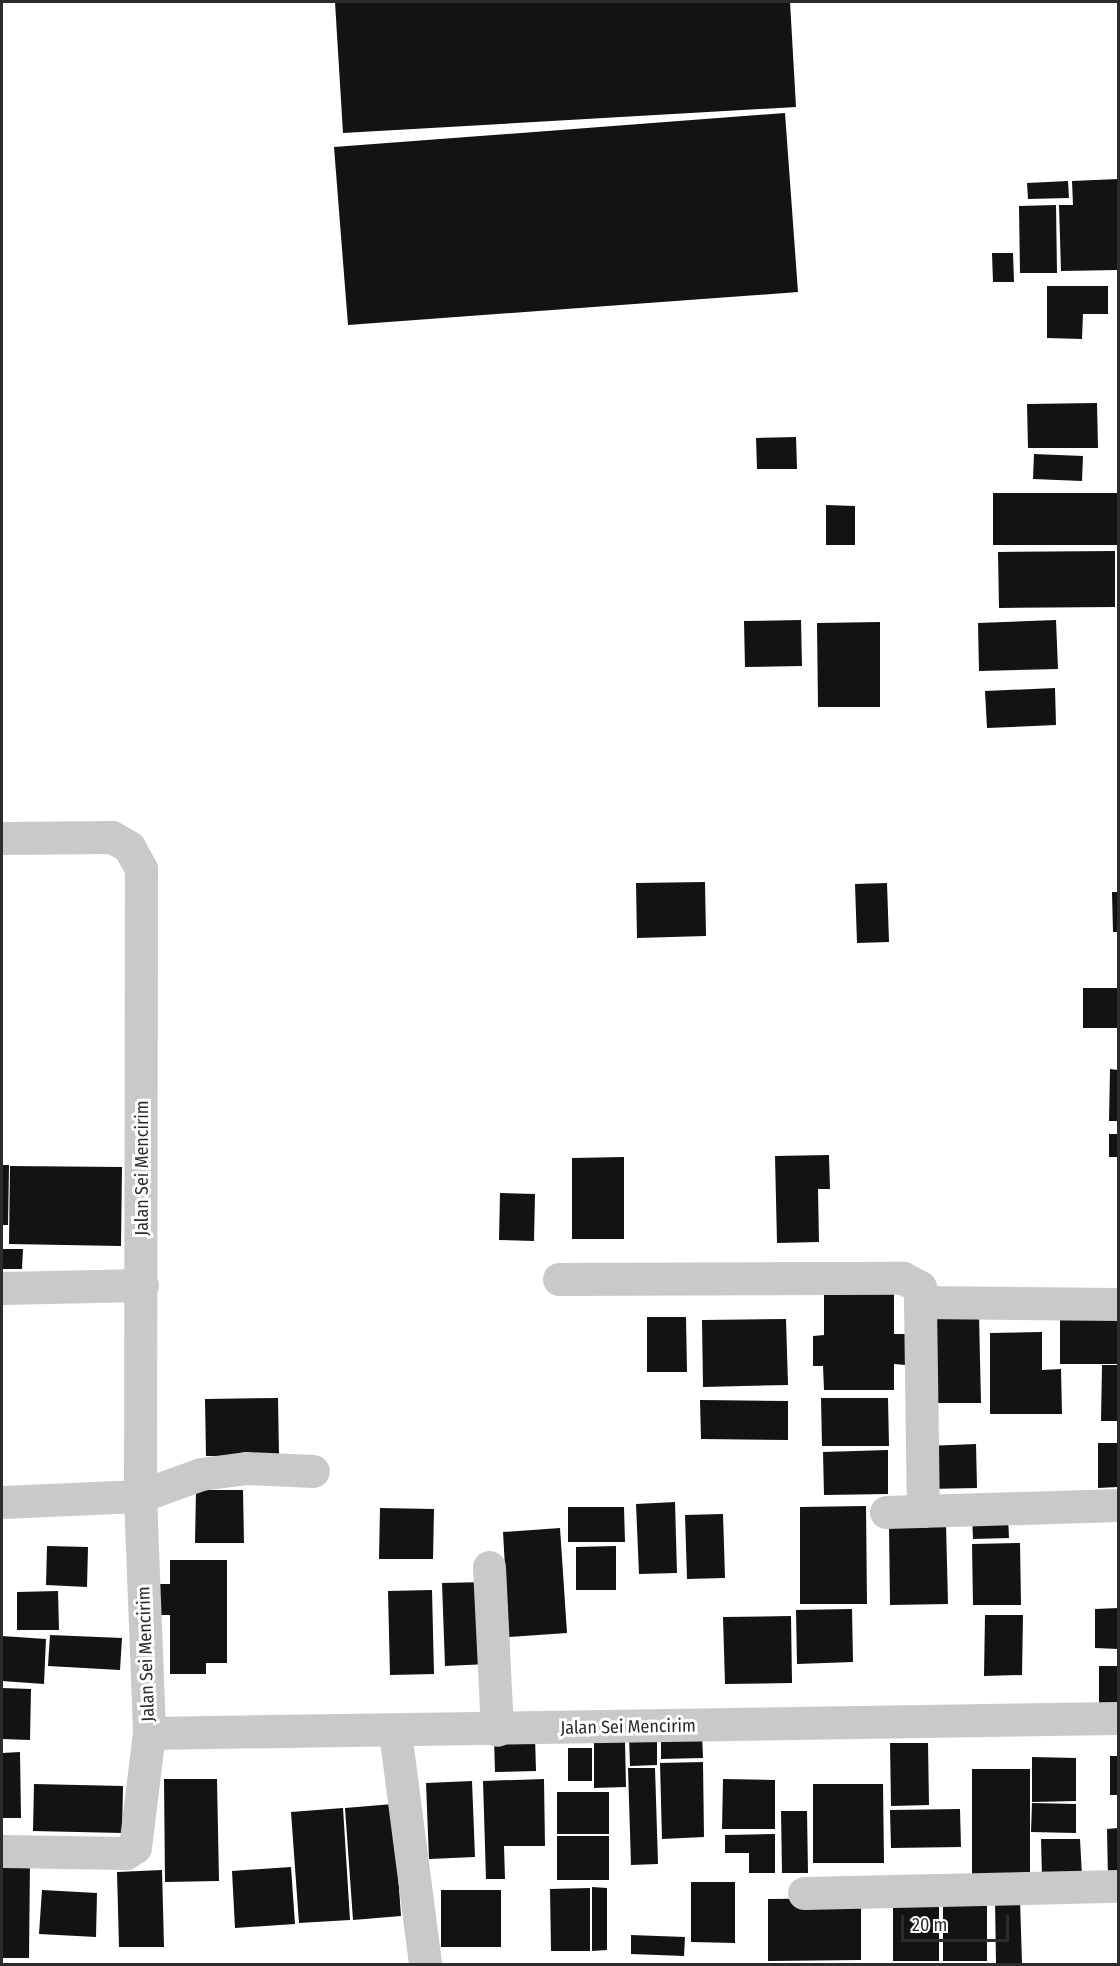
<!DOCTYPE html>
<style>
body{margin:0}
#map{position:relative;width:1120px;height:1966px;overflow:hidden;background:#fff;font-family:"Fira Sans Condensed",sans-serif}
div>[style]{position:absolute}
.building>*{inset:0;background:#131313}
.minor>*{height:33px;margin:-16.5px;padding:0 16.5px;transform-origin:16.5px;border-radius:16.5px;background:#c9c9c9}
span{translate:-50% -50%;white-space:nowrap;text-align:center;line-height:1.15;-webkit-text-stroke:6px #fff;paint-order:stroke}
.street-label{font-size:18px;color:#2c2c2c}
.frame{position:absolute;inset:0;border:3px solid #2c2c2c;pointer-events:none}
.scale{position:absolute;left:901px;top:1915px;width:108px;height:27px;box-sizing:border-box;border:3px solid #2c2c2c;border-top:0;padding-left:8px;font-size:18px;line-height:21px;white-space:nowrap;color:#2c2c2c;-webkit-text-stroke:4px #fff;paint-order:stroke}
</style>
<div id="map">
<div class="building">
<i style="clip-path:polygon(335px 2px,790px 2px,796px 107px,343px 133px)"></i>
<i style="clip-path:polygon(785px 113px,798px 292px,348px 325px,334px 147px)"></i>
<i style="clip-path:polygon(1118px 179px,1118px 270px,1061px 271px,1059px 205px,1073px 205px,1072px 181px)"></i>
<i style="clip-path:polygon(1068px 181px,1069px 198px,1028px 199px,1027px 183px)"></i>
<i style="clip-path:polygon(1056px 205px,1057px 273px,1020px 273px,1019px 206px)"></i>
<i style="clip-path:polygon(992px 253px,1013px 253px,1014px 282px,993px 282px)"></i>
<i style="clip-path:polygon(1047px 286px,1108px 286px,1108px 314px,1083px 314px,1082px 339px,1047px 338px)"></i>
<i style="clip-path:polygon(1097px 403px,1098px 448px,1028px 448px,1027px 404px)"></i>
<i style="clip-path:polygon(796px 437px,797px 469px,757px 469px,756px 438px)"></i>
<i style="clip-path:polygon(1034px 454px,1083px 456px,1082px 481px,1033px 479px)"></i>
<i style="clip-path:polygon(993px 493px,1118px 493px,1118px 545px,993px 545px)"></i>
<i style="clip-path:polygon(826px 505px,855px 506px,855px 545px,826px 545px)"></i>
<i style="clip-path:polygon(1115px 551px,1115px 607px,999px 608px,998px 552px)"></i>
<i style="clip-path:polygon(801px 620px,802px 666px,745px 667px,744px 621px)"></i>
<i style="clip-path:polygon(1056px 620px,1058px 669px,979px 671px,978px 623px)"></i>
<i style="clip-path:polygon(880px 622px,880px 707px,818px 707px,817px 623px)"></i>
<i style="clip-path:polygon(1055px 688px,1056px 725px,987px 728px,985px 691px)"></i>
<i style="clip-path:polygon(705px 882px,706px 936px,637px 938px,636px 883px)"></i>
<i style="clip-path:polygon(887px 883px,889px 942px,857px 943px,855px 884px)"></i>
<i style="clip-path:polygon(1112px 892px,1118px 892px,1118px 932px,1113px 932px)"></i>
<i style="clip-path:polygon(1083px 988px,1118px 988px,1118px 1028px,1083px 1028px)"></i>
<i style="clip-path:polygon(1110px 1069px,1118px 1070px,1118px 1121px,1109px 1121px)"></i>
<i style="clip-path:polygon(1109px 1134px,1118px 1134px,1118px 1157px,1109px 1157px)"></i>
<i style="clip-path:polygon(829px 1155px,830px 1189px,818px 1189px,819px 1242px,777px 1243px,775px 1156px)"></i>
<i style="clip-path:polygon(624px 1157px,624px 1239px,572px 1239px,572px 1158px)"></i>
<i style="clip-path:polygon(2px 1165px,9px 1165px,8px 1225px,2px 1225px)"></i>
<i style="clip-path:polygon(10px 1166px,122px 1167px,121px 1246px,9px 1244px)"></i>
<i style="clip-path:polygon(500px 1193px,535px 1194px,534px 1241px,499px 1240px)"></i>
<i style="clip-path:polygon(2px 1249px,23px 1249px,22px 1269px,2px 1269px)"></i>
<i style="clip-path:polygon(824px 1286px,894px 1286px,894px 1334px,906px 1334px,906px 1365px,894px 1364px,894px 1390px,824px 1390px,823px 1366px,813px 1366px,813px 1336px,824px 1335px)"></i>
<i style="clip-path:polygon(1060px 1307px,1118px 1307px,1118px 1364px,1060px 1364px)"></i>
<i style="clip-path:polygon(979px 1315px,981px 1403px,931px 1403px,929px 1316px)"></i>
<i style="clip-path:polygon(647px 1317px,686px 1317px,687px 1372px,647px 1372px)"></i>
<i style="clip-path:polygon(786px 1319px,788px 1385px,703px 1387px,702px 1320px)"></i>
<i style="clip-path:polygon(1042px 1332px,1042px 1370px,1061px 1369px,1062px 1414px,990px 1414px,990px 1333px)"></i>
<i style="clip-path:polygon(1102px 1365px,1118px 1365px,1118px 1421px,1101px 1421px)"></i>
<i style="clip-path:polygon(278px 1398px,279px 1456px,206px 1456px,205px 1399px)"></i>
<i style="clip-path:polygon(821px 1398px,888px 1398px,889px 1446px,822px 1446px)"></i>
<i style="clip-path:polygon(700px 1400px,788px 1401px,788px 1440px,701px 1439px)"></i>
<i style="clip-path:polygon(1098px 1443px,1118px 1443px,1118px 1487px,1098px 1488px)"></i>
<i style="clip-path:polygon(976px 1444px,977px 1488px,927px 1489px,926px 1446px)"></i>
<i style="clip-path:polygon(888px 1450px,888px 1494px,824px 1495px,823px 1452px)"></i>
<i style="clip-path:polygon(196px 1490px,243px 1490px,244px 1543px,195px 1543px)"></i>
<i style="clip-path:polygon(675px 1502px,677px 1573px,639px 1574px,636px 1504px)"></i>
<i style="clip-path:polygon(866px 1506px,867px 1604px,800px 1604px,800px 1507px)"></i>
<i style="clip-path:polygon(568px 1507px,624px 1507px,625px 1542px,568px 1542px)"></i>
<i style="clip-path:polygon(380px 1508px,434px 1509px,433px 1559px,379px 1559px)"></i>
<i style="clip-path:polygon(723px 1514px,725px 1578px,687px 1579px,685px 1515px)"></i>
<i style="clip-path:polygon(972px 1516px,1008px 1516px,1009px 1538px,973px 1539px)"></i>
<i style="clip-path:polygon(946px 1523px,948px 1604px,890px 1605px,889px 1524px)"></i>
<i style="clip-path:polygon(560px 1528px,567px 1633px,509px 1637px,503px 1532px)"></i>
<i style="clip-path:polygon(1020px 1543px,1021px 1605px,973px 1605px,972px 1544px)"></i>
<i style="clip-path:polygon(47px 1546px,88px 1547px,87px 1587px,46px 1585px)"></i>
<i style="clip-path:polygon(616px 1546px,616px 1590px,576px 1590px,576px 1547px)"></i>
<i style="clip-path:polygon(170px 1560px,227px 1560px,227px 1663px,206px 1663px,206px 1674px,170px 1674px,170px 1615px,159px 1615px,160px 1584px,170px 1584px)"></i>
<i style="clip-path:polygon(485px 1582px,488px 1664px,445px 1666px,442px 1583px)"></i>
<i style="clip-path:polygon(432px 1590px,434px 1674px,390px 1675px,388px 1591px)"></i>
<i style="clip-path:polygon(58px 1591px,59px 1630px,17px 1630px,17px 1592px)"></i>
<i style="clip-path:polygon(1118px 1608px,1118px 1649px,1095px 1648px,1095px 1609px)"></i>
<i style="clip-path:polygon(852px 1609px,853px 1662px,797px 1664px,796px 1610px)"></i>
<i style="clip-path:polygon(985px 1615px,1023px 1615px,1022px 1675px,984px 1676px)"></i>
<i style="clip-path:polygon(791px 1616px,792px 1683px,725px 1684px,723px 1617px)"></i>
<i style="clip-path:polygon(50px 1635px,122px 1638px,120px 1670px,48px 1666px)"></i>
<i style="clip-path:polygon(2px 1636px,46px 1639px,44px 1684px,2px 1681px)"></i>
<i style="clip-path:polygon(1099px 1666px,1118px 1666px,1118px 1708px,1099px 1708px)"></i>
<i style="clip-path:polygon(2px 1688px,31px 1689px,30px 1740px,2px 1739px)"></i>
<i style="clip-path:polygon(702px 1734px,703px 1758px,661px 1759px,661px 1735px)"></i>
<i style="clip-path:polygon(657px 1735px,657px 1765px,630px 1766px,629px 1736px)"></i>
<i style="clip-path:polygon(535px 1737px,536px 1771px,495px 1772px,494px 1738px)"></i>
<i style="clip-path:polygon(594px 1742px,625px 1742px,626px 1787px,594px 1788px)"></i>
<i style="clip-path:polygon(890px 1743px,928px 1743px,929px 1805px,891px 1806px)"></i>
<i style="clip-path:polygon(568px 1748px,592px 1748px,592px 1781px,568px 1781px)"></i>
<i style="clip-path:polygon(20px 1752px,21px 1818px,2px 1818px,2px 1753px)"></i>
<i style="clip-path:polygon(1110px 1756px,1118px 1756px,1118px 1795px,1110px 1795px)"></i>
<i style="clip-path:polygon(1032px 1757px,1076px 1758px,1076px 1801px,1032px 1802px)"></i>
<i style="clip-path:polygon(703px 1762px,704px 1837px,662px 1839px,660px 1763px)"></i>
<i style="clip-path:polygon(628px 1768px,655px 1768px,658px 1864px,631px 1865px)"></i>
<i style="clip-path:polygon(972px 1769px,1030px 1769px,1030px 1876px,972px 1877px)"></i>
<i style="clip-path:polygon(164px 1779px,217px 1779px,219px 1881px,165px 1882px)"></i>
<i style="clip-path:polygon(544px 1779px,545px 1846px,504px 1846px,505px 1879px,486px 1879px,483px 1781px)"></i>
<i style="clip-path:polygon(723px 1779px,775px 1780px,775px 1829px,722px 1829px)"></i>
<i style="clip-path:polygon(472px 1781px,475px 1857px,429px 1859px,426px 1783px)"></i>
<i style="clip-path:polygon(34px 1784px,123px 1786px,122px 1833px,33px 1831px)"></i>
<i style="clip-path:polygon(813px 1784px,883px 1784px,884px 1863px,813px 1863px)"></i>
<i style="clip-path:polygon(557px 1792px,609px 1792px,609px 1834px,557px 1834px)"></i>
<i style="clip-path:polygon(1032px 1803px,1076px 1804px,1076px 1833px,1031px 1832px)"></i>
<i style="clip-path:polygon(393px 1804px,401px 1916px,353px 1920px,345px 1808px)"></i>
<i style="clip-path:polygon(343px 1808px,350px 1920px,299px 1923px,291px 1812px)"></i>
<i style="clip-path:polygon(960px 1809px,961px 1847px,891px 1848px,890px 1810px)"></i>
<i style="clip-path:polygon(781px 1811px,807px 1811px,808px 1873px,782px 1873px)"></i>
<i style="clip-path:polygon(1118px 1828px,1118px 1880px,1108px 1880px,1107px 1829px)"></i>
<i style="clip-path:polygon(775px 1834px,775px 1873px,749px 1873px,749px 1853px,725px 1853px,725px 1835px)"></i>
<i style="clip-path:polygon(557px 1836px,609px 1836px,609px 1880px,557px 1880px)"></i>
<i style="clip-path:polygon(1041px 1839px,1080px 1839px,1082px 1876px,1042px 1877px)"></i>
<i style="clip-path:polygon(2px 1860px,30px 1861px,29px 1958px,2px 1958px)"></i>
<i style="clip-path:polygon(291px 1867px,295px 1924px,235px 1928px,232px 1871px)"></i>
<i style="clip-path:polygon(162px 1870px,164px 1947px,119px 1947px,117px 1872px)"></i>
<i style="clip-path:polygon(691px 1882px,735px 1882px,735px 1943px,691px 1942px)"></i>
<i style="clip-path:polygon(592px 1887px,607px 1888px,607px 1950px,592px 1951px)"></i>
<i style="clip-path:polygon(590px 1888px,590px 1951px,551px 1951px,550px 1889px)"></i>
<i style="clip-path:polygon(42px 1890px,97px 1893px,96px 1937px,39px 1934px)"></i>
<i style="clip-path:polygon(441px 1890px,501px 1890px,501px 1947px,441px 1947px)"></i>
<i style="clip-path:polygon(861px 1898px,861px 1960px,768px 1961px,768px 1899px)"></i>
<i style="clip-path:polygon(893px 1898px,939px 1898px,939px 1961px,893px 1961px)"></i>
<i style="clip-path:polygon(995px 1899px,1020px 1899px,1022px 1964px,996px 1964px)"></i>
<i style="clip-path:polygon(943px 1905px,987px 1905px,987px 1961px,943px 1961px)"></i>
<i style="clip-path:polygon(631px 1935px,685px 1937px,684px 1956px,631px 1954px)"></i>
</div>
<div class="minor">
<i style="left:2px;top:838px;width:110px;rotate:-0.5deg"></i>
<i style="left:112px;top:837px;width:20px;rotate:30deg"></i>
<i style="left:129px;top:847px;width:25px;rotate:61deg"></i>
<i style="left:141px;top:869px;width:627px;rotate:90.09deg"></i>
<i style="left:140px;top:1496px;width:237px;rotate:87.8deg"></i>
<i style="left:149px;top:1733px;width:115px;rotate:97deg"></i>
<i style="left:135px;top:1847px;width:11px;rotate:146deg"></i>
<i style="left:126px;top:1853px;width:124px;rotate:-179.1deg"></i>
<i style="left:559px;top:1279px;width:344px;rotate:-0.2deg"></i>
<i style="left:903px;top:1278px;width:19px;rotate:28deg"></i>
<i style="left:920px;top:1287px;width:15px;rotate:90deg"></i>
<i style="left:920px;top:1302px;width:198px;rotate:0.6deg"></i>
<i style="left:2px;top:1288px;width:140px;rotate:-1.2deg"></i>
<i style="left:920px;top:1302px;width:209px;rotate:89.2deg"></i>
<i style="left:2px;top:1502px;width:138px;rotate:-2.5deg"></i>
<i style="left:140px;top:1496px;width:65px;rotate:-19.8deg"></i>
<i style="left:201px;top:1474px;width:45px;rotate:-7.6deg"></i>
<i style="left:246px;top:1468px;width:67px;rotate:2.6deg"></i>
<i style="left:886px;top:1512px;width:232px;rotate:-1.7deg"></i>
<i style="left:489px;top:1567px;width:163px;rotate:87.2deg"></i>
<i style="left:395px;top:1732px;width:234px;rotate:82.6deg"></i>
<i style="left:149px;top:1733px;width:969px;rotate:-0.89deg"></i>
<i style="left:804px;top:1893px;width:314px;rotate:-1.3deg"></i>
</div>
<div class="street-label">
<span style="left:142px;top:1168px;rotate:-90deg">Jalan Sei Mencirim</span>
<span style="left:146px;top:1654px;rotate:-92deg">Jalan Sei Mencirim</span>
<span style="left:628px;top:1727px;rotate:-1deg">Jalan Sei Mencirim</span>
</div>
<div class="frame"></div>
<div class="scale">20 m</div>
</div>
